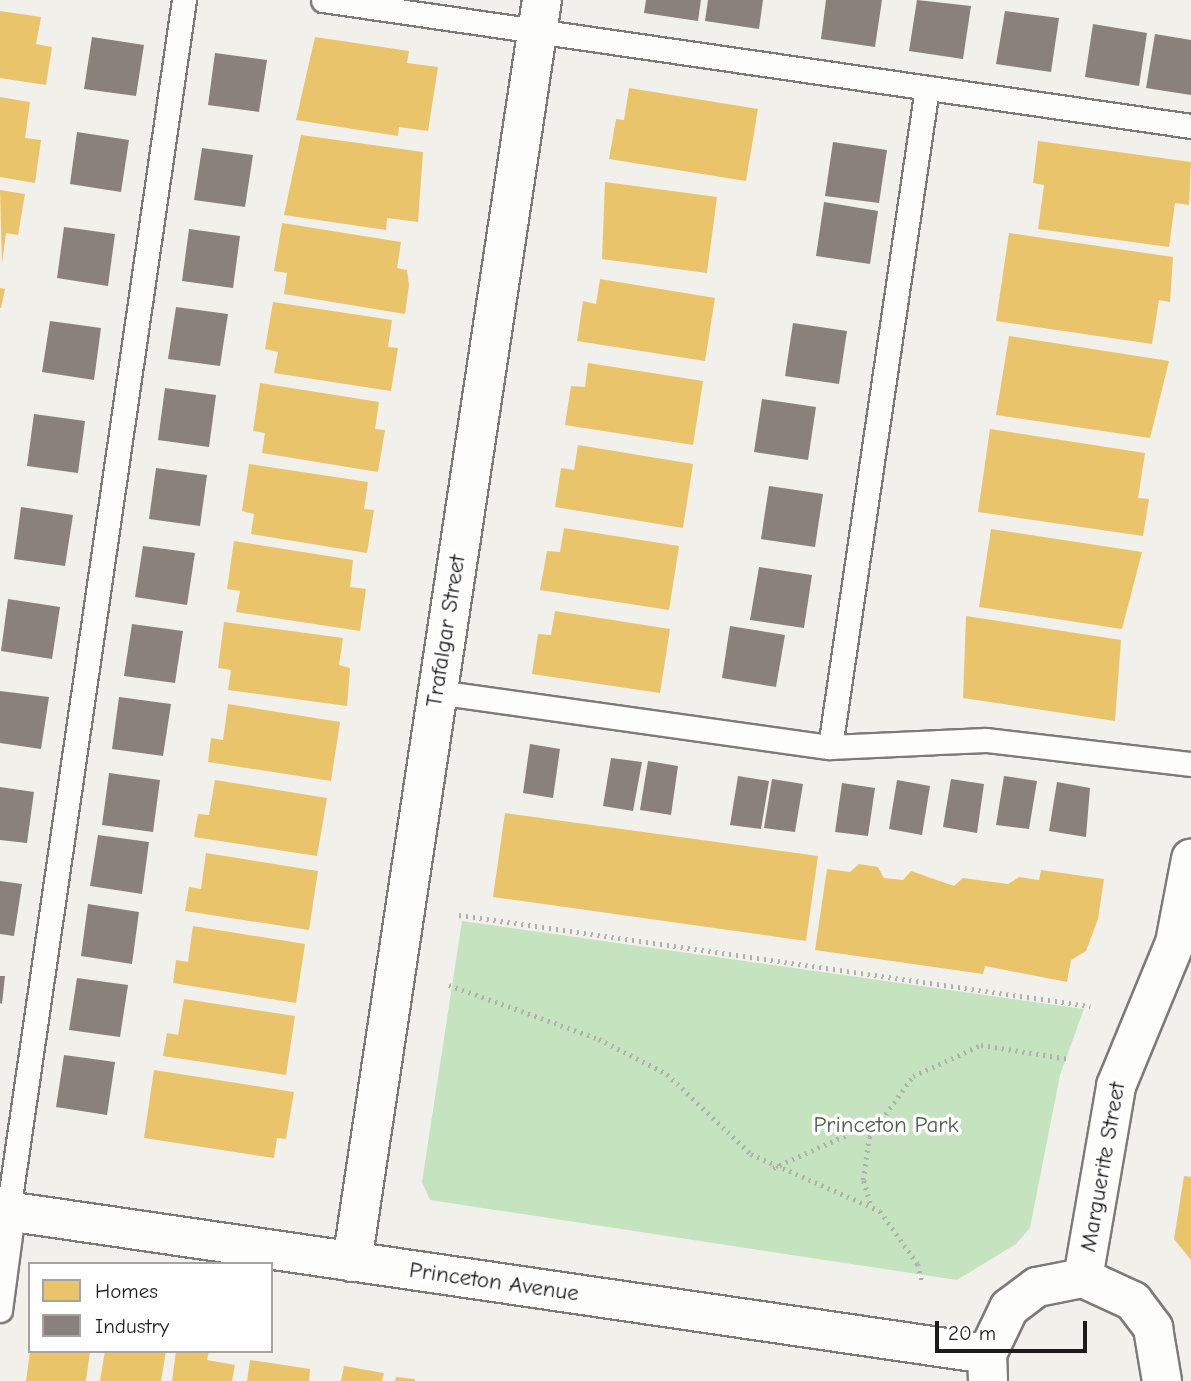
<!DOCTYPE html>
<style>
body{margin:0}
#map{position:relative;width:1191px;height:1381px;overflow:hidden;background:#f2f0ea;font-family:"Comic Neue",sans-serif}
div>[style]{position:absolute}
.green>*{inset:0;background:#c6e3c0}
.homes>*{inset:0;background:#e9c46a}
.industry>*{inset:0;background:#8a817c}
.path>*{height:4.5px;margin-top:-2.25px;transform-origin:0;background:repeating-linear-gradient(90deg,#b0afae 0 2px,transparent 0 7px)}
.roads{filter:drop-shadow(2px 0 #7c7b79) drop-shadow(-2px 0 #7c7b79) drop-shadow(0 2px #7c7b79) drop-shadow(0 -2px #7c7b79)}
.lane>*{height:23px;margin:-11.5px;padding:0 11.5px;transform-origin:11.5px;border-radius:11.5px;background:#fdfdfc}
.street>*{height:38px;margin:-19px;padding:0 19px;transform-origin:19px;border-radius:19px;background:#fdfdfc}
.secondary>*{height:38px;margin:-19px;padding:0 19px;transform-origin:19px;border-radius:19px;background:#fdfdfc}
span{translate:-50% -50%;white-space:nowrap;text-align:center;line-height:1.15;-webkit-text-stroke:7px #fff;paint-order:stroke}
.street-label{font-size:23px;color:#1c1c1c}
.park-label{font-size:23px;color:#4b5e4a}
.legend{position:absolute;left:28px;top:1262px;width:245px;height:91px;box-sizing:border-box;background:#fff;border:2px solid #a4a4a4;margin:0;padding:9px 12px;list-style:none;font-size:21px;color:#1c1c1c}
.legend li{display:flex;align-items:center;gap:14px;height:35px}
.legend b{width:35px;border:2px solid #a4a4a4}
.scale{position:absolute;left:935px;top:1321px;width:152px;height:32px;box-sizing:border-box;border:4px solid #1c1c1c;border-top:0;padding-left:9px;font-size:21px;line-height:24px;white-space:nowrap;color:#1c1c1c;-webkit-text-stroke:5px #fff;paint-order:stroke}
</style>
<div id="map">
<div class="green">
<i style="clip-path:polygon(462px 921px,1084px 1009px,1060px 1075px,1030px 1228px,1016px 1244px,957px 1280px,430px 1200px,422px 1182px)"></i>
</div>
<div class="homes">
<i style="clip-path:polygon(0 11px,41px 17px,36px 44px,52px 47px,46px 85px,0 78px)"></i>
<i style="clip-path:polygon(315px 37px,409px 51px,407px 63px,438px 67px,428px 131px,399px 127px,398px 136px,296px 120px)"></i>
<i style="clip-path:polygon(629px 88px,758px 109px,746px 181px,609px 159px,616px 119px,624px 120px)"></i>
<i style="clip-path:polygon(0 97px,30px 102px,25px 138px,41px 140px,35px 183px,0 177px)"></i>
<i style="clip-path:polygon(301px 135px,423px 152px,418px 222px,387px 218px,386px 230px,284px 215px)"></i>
<i style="clip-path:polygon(1038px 141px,1191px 162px,1189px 205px,1175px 203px,1169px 247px,1038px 229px,1044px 185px,1033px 183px)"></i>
<i style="clip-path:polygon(605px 182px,717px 197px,707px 273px,602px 259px)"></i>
<i style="clip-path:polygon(0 190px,25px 194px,18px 235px,6px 233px,2px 264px)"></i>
<i style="clip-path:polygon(282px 223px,401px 242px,397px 268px,407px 270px,409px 285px,405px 314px,284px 294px,287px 273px,274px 271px)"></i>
<i style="clip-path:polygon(1009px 233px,1173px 257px,1170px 302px,1159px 300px,1152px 344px,996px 321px)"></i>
<i style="clip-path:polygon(600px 279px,715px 298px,705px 361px,577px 341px,583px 301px,596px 304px)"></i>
<i style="clip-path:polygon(0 288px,5px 289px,1px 308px,0 308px)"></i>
<i style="clip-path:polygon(273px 302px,392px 320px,388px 347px,398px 348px,391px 391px,274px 373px,278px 352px,265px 349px)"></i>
<i style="clip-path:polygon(1009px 336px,1169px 361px,1150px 438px,996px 415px)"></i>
<i style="clip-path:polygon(588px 363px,703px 381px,693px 445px,565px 425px,571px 386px,585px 387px)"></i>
<i style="clip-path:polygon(260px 383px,379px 402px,375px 429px,385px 430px,378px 472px,262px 453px,265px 433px,253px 431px)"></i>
<i style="clip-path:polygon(990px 429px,1145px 453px,1138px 498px,1149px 499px,1143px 536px,978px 512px)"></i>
<i style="clip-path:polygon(578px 445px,693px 464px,683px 528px,555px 507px,561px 468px,574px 470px)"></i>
<i style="clip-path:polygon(249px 464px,368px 482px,364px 509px,374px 510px,367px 553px,251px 534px,254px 514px,242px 511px)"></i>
<i style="clip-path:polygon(564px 528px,679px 546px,669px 610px,540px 590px,547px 551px,560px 552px)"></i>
<i style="clip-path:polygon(991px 529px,1142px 552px,1122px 629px,979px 607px)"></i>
<i style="clip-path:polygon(234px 541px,353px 560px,350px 587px,366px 589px,360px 631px,236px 612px,240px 591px,227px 589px)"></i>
<i style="clip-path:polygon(555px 611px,670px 629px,660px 693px,532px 674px,538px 634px,551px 635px)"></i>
<i style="clip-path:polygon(966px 616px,1121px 640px,1115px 721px,963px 698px)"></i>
<i style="clip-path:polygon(224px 622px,343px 638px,339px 665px,350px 668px,347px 706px,228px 690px,231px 670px,218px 668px)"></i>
<i style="clip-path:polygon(228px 704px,340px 722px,331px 781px,208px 762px,211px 738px,223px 740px)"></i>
<i style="clip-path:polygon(215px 780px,327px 798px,317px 856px,194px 837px,198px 814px,209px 815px)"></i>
<i style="clip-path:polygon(505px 813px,818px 856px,806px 941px,493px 897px)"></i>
<i style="clip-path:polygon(206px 853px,318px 871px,309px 930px,185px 911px,189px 887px,201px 889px)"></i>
<i style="clip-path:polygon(859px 864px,878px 867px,884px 878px,903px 880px,911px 871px,954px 886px,963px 878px,1008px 884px,1019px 877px,1039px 880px,1041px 870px,1104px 879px,1098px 919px,1086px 951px,1071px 960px,1067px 982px,985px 966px,983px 974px,815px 950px,827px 869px,850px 872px)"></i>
<i style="clip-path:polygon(193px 926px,305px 944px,296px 1003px,173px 983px,176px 960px,188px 962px)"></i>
<i style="clip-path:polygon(184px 999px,295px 1016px,286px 1075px,163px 1056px,167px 1033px,178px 1035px)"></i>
<i style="clip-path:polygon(154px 1070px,294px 1092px,286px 1139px,277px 1138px,274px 1158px,144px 1138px)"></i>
<i style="clip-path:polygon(1184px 1176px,1191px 1177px,1191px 1260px,1174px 1239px)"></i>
<i style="clip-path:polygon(30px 1351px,90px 1351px,86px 1381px,26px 1381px)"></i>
<i style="clip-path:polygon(105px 1351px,166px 1351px,161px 1381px,100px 1381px)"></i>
<i style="clip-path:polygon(176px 1351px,209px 1351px,207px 1360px,235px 1365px,232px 1381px,172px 1381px)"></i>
<i style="clip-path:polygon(250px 1360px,310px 1369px,309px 1381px,247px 1381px)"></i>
<i style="clip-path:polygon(344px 1366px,384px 1373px,382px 1381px,341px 1381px)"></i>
<i style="clip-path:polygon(396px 1377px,415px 1379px,415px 1381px,395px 1381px)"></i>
</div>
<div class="industry">
<i style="clip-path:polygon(646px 0,701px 0,698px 21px,644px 13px)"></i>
<i style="clip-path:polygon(708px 0,763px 0,759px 29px,705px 21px)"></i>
<i style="clip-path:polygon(826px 0,882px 0,875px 47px,821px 39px)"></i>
<i style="clip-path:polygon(917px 0,971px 6px,963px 59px,909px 51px)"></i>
<i style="clip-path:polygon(1005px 11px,1059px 18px,1051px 72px,996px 64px)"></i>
<i style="clip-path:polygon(1093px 24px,1147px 33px,1139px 86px,1085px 77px)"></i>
<i style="clip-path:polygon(1155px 34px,1191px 40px,1191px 95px,1146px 88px)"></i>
<i style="clip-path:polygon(92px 37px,144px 45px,136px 96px,84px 89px)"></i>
<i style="clip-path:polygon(215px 53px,267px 60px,259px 112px,208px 105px)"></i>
<i style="clip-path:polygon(77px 132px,129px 140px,121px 192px,70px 184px)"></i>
<i style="clip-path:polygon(833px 142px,887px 150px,879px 203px,825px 196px)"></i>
<i style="clip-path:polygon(202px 148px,253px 155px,245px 207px,194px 200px)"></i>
<i style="clip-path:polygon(824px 202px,878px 211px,870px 264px,816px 256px)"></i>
<i style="clip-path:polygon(64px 227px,115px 234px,108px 286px,57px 278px)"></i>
<i style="clip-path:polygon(189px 229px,240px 236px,233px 288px,182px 281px)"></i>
<i style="clip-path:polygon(176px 307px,228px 314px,220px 366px,168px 359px)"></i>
<i style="clip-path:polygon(50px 321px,101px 328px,94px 380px,42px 372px)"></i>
<i style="clip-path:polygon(793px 323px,847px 331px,839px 384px,785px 376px)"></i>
<i style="clip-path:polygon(165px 388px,216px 395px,209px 447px,158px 440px)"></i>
<i style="clip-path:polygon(762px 399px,816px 407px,808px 460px,754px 452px)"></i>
<i style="clip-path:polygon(34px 414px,85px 421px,78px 473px,27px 466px)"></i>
<i style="clip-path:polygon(156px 468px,207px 475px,200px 526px,149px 519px)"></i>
<i style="clip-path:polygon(769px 486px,823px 494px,815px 547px,761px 539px)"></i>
<i style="clip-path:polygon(21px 507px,73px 515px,65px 566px,14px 559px)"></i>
<i style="clip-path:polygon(143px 546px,195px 553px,187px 605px,135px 597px)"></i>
<i style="clip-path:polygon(759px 567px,812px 575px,804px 628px,750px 620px)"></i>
<i style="clip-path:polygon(8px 599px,60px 607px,52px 659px,1px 651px)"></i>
<i style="clip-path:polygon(132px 624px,183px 631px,175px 683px,124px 676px)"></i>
<i style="clip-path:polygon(730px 626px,785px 635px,776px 687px,722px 678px)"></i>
<i style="clip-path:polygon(0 691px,49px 697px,41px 749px,0 743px)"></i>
<i style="clip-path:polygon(119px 697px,171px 704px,163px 756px,112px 749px)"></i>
<i style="clip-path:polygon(530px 744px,560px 749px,553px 798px,523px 793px)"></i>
<i style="clip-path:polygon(611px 758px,642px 762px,633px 811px,603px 806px)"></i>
<i style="clip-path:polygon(648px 761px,678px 766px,671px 815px,640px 810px)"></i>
<i style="clip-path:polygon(109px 773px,160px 780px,153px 832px,102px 825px)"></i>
<i style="clip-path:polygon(738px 776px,769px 781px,761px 829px,730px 825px)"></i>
<i style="clip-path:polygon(1004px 776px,1037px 781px,1029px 829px,996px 825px)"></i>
<i style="clip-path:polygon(772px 779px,803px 784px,795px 832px,764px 828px)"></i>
<i style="clip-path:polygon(951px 779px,984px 784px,977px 833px,943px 827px)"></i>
<i style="clip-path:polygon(897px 780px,930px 786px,922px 835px,889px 829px)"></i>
<i style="clip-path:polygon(1057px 782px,1090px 788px,1086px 837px,1049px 831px)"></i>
<i style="clip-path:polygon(842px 783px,875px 788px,868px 836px,835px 832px)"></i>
<i style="clip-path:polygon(0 787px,34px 792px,27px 843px,0 840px)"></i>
<i style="clip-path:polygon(98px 835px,149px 842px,142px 894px,90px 886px)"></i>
<i style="clip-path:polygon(0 881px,22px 884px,14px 936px,0 934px)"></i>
<i style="clip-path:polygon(88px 904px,139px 912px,132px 964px,81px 956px)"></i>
<i style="clip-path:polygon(0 976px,5px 976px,2px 1004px,0 1003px)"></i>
<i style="clip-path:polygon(77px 978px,128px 985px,120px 1037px,69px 1030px)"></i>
<i style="clip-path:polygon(64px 1055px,115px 1062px,107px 1115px,56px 1107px)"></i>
</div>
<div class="path">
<i style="left:459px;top:915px;width:638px;rotate:8.21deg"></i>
<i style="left:449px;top:985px;width:159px;rotate:19.8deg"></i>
<i style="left:599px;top:1039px;width:76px;rotate:27.2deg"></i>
<i style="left:667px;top:1074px;width:116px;rotate:43.6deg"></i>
<i style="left:751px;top:1154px;width:141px;rotate:23.8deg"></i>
<i style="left:880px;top:1211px;width:65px;rotate:54.4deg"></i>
<i style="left:918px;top:1264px;width:17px;rotate:77deg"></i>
<i style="left:773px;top:1168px;width:110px;rotate:-24.2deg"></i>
<i style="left:870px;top:1203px;width:24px;rotate:-107deg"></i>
<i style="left:863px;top:1180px;width:43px;rotate:-82.1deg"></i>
<i style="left:869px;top:1137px;width:75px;rotate:-54.2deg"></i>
<i style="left:913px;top:1076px;width:75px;rotate:-24.5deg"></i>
<i style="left:981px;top:1045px;width:89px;rotate:9deg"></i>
</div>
<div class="roads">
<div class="lane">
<i style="left:323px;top:0;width:877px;rotate:8.26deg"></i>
<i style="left:437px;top:692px;width:397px;rotate:8deg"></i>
<i style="left:830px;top:747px;width:156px;rotate:-2.6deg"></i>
<i style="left:986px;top:740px;width:206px;rotate:6.7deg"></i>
<i style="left:830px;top:747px;width:666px;rotate:-81.63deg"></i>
<i style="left:8px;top:1212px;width:1225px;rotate:-81.74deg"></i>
<i style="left:0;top:1310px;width:99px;rotate:-82.4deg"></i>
</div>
<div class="street">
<i style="left:352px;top:1262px;width:1276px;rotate:-81.44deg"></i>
<i style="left:1083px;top:1278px;width:195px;rotate:-80.2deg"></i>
<i style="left:1116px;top:1086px;width:155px;rotate:-67.6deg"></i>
<i style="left:1175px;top:943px;width:86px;rotate:-79.2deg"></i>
</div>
<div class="secondary">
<i style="left:0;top:1210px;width:997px;rotate:8.3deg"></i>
<i style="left:988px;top:1381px;width:27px;rotate:-92deg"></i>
<i style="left:987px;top:1354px;width:51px;rotate:-64.4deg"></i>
<i style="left:1009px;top:1308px;width:35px;rotate:-37deg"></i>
<i style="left:1037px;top:1287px;width:47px;rotate:-11.1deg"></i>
<i style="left:1083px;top:1278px;width:55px;rotate:24.7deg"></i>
<i style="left:1133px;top:1301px;width:34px;rotate:53deg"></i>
<i style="left:1153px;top:1328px;width:54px;rotate:80.4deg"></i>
</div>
</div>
<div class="street-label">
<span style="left:446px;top:631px;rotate:-81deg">Trafalgar Street</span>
<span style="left:1103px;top:1167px;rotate:-80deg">Marguerite Street</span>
<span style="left:494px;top:1282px;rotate:8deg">Princeton Avenue</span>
</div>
<div class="park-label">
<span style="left:886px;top:1125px">Princeton Park</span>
</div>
<ul class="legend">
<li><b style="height:19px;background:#e9c46a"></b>Homes</li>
<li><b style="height:19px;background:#8a817c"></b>Industry</li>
</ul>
<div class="scale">20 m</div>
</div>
